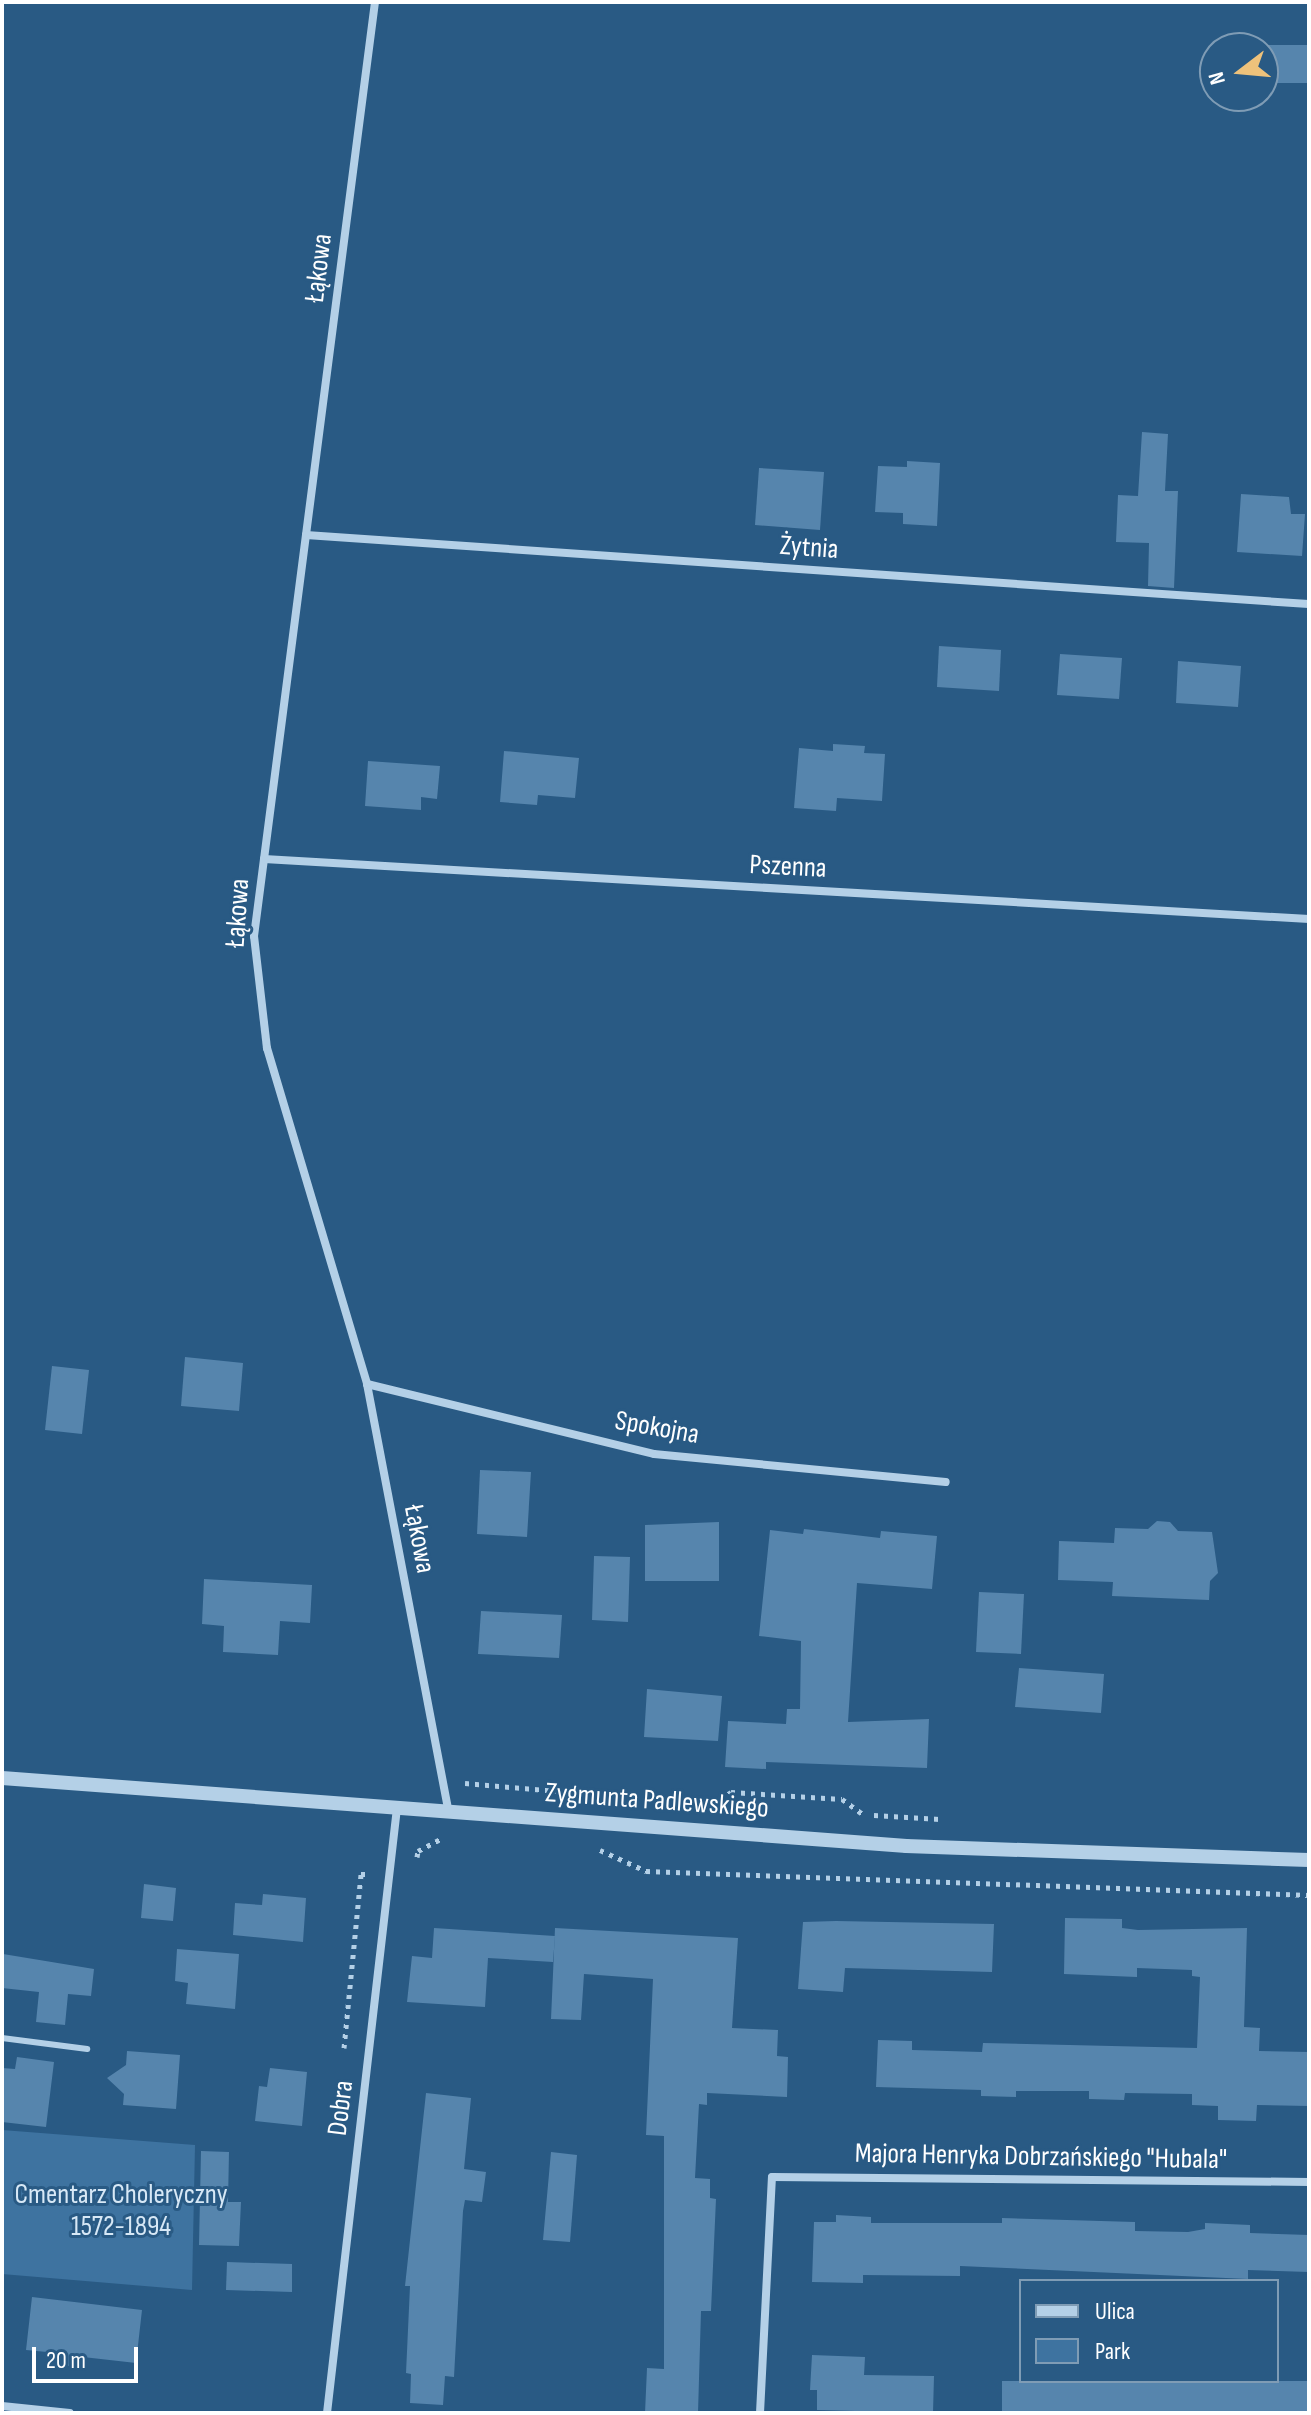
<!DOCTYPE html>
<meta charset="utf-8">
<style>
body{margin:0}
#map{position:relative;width:1311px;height:2415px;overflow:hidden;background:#295a84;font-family:"Sofia Sans Condensed",sans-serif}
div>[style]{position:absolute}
.green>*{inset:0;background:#3e73a0}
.building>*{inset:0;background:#5685ad}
.path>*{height:5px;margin-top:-2.5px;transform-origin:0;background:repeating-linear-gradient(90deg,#b4d0e7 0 4px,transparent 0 10px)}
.service>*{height:6px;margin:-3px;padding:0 3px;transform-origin:3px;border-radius:3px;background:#b4d0e7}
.minor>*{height:8px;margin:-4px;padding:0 4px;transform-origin:4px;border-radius:4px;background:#b4d0e7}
.tertiary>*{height:14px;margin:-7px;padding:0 7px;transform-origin:7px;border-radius:7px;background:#b4d0e7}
span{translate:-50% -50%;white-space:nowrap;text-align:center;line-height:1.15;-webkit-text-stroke:6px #295a84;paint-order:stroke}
.street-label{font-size:28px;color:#fff}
.park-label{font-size:28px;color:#d7e8f6}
.frame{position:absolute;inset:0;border:4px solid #fff;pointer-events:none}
.legend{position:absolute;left:1019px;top:2279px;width:260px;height:104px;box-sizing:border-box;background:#295a84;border:2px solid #7f9cb5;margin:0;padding:10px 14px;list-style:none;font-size:24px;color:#fff}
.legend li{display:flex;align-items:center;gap:16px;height:40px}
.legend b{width:40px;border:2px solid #7f9cb5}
.north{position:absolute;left:1199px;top:32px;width:80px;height:80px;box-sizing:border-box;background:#295a84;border:2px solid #7f9cb5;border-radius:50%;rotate:254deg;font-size:22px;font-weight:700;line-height:32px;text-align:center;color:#fff}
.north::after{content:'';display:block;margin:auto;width:28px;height:36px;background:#eec27b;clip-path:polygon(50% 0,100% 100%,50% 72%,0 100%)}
.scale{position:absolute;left:32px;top:2347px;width:106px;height:36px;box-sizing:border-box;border:4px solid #fff;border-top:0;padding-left:10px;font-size:24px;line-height:28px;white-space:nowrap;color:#fff;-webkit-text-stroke:6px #295a84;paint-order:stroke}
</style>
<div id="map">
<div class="green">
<i style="clip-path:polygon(2px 2130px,195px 2145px,192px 2290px,2px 2274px)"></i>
</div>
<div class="building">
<i style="clip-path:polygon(1263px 45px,1309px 45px,1309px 83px,1263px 83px)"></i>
<i style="clip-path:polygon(1142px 432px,1168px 434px,1165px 491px,1178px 491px,1174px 588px,1148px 586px,1149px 543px,1116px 542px,1118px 495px,1138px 496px)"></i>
<i style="clip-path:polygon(907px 461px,940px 463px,937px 526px,903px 524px,903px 513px,875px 512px,878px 466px,907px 467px)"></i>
<i style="clip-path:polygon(759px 468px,824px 472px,820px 530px,755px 525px)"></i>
<i style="clip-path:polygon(1241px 494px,1289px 497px,1291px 514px,1305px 514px,1302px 556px,1237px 552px)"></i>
<i style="clip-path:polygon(939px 646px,1001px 650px,999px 691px,937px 687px)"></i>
<i style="clip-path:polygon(1060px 654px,1122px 658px,1119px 699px,1057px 695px)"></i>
<i style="clip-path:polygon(1178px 661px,1241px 666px,1238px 707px,1176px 703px)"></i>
<i style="clip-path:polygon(833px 744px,865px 746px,864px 753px,885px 754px,882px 801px,837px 798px,836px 811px,794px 808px,799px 748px,833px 751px)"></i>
<i style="clip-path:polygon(504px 751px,579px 758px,575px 798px,538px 795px,537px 805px,500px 802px)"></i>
<i style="clip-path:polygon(368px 761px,440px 766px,437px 799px,421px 797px,421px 810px,365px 806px)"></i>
<i style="clip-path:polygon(185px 1357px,243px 1363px,239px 1411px,181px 1406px)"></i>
<i style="clip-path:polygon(52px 1366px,89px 1370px,82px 1434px,45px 1430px)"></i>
<i style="clip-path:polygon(480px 1470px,531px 1472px,527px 1537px,477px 1534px)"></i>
<i style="clip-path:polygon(1157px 1521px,1170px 1522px,1178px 1531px,1212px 1532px,1218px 1573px,1210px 1581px,1209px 1600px,1112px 1596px,1113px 1582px,1058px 1580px,1059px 1541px,1114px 1543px,1115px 1528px,1148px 1529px)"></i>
<i style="clip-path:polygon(719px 1522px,719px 1581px,645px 1581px,645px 1525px)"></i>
<i style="clip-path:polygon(804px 1529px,880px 1538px,881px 1531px,937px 1536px,932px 1589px,857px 1583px,848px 1722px,929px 1719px,927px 1768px,766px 1762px,766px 1769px,725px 1767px,728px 1721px,786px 1724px,787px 1709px,800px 1709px,801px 1641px,759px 1636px,770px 1530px,803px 1534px)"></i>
<i style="clip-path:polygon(594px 1556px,630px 1557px,628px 1622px,592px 1620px)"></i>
<i style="clip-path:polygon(204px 1579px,312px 1585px,310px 1623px,280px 1621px,278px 1655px,223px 1652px,224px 1626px,202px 1624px)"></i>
<i style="clip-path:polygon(979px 1592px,1024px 1594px,1021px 1654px,976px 1652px)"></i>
<i style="clip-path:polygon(481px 1611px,562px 1615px,559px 1658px,478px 1654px)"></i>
<i style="clip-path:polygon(1019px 1668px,1104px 1674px,1101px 1713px,1015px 1707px)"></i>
<i style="clip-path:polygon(647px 1689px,722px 1696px,718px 1741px,644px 1737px)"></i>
<i style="clip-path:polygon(144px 1884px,176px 1888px,173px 1921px,141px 1918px)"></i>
<i style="clip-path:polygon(263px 1894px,306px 1898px,303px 1942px,233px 1935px,235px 1903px,262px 1905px)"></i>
<i style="clip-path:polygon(1065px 1918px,1122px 1919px,1122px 1928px,1138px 1930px,1247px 1928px,1244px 2027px,1260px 2028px,1259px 2051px,1309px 2052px,1309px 2106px,1257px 2105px,1256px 2121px,1218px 2120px,1218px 2106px,1192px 2105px,1192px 2094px,1125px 2093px,1124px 2100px,1089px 2099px,1089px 2091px,1016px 2091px,1016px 2097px,981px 2096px,981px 2090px,876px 2087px,878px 2040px,912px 2041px,912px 2050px,982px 2052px,983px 2043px,1197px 2048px,1200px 1977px,1192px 1976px,1192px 1970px,1137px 1968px,1137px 1977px,1064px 1974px)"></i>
<i style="clip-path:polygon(836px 1921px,994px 1924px,992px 1972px,845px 1968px,843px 1992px,798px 1989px,803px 1922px)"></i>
<i style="clip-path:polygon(434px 1928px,555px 1936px,553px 1962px,488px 1958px,485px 2007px,407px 2002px,412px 1956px,432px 1958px)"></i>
<i style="clip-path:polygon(555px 1928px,738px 1938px,732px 2028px,778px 2030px,777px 2056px,788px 2057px,787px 2097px,707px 2093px,707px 2105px,699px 2104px,695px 2178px,710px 2179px,710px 2198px,716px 2199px,711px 2311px,701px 2311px,698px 2413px,645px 2413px,647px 2368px,664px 2369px,664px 2136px,646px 2135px,653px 1979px,584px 1974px,581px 2020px,551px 2019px)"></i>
<i style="clip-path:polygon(177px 1949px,239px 1954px,235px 2009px,186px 2004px,188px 1983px,175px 1981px)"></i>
<i style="clip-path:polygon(3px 1954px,94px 1969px,91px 1996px,68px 1994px,65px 2025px,36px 2022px,39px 1992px,2px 1988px)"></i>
<i style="clip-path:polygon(127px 2051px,180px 2055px,176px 2109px,123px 2105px,124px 2094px,107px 2078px,126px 2065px)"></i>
<i style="clip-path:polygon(17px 2057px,54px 2062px,46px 2127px,2px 2122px,2px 2068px,15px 2069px)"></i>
<i style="clip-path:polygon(270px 2068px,307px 2072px,302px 2126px,255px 2121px,259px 2086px,267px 2087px)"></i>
<i style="clip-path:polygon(426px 2093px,471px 2098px,464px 2169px,486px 2172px,482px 2202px,465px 2200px,463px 2211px,454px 2377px,445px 2376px,443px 2405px,410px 2403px,411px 2374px,406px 2373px,410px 2286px,405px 2286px)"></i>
<i style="clip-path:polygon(201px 2151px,229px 2152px,228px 2202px,241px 2202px,239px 2246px,199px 2245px)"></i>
<i style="clip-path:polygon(551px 2152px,577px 2155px,570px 2242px,543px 2240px)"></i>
<i style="clip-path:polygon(836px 2215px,871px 2217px,871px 2223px,1002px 2223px,1002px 2218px,1135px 2222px,1135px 2231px,1188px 2232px,1205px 2229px,1205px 2223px,1250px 2225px,1250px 2233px,1309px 2235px,1309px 2272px,1248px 2270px,1248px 2279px,960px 2266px,960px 2276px,863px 2275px,863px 2283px,812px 2282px,814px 2222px,836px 2222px)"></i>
<i style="clip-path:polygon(227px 2262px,292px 2264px,292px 2292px,226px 2290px)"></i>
<i style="clip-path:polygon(32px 2297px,142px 2310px,136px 2363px,83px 2357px,69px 2366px,47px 2359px,47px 2352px,26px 2350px)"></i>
<i style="clip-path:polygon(812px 2355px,865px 2357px,864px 2375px,934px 2376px,933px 2413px,817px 2410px,817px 2390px,810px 2390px)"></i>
<i style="clip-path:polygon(1002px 2381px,1309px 2381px,1309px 2413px,1002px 2413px)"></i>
</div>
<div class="path">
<i style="left:465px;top:1783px;width:139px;rotate:5deg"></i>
<i style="left:712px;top:1805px;width:23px;rotate:-34deg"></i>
<i style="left:731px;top:1792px;width:111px;rotate:3.6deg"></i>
<i style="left:842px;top:1799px;width:27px;rotate:36deg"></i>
<i style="left:874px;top:1815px;width:66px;rotate:3.5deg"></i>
<i style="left:600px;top:1850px;width:51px;rotate:24.5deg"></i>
<i style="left:646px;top:1871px;width:663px;rotate:2.07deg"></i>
<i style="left:417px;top:1857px;width:6px;rotate:-81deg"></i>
<i style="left:418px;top:1851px;width:27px;rotate:-28deg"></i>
<i style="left:344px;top:2048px;width:175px;rotate:-84.4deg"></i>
<i style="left:361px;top:1874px;width:7px"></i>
</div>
<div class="service">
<i style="left:2px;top:2038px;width:86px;rotate:7.4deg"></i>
</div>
<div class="minor">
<i style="left:375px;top:2px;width:942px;rotate:97.38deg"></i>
<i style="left:254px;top:936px;width:113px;rotate:83.4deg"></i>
<i style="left:267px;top:1048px;width:351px;rotate:73.4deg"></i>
<i style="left:367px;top:1384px;width:434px;rotate:79.2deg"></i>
<i style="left:306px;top:535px;width:1005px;rotate:3.94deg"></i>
<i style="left:264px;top:859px;width:1047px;rotate:3.29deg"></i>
<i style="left:367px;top:1384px;width:295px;rotate:13.7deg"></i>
<i style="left:654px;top:1454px;width:293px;rotate:5.5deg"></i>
<i style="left:2px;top:2406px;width:68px;rotate:5.9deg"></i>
<i style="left:327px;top:2413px;width:609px;rotate:-83.4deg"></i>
<i style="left:760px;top:2413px;width:236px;rotate:-87.1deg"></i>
<i style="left:772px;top:2177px;width:537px;rotate:0.53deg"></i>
</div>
<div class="tertiary">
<i style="left:2px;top:1778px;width:907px;rotate:4.3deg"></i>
<i style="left:906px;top:1846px;width:403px;rotate:2deg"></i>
</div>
<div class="street-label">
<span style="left:319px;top:268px;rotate:-83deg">Łąkowa</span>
<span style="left:809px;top:548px;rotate:4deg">Żytnia</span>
<span style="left:788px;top:867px;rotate:3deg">Pszenna</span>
<span style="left:238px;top:913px;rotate:-86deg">Łąkowa</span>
<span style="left:657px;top:1428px;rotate:10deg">Spokojna</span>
<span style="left:419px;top:1539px;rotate:79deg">Łąkowa</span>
<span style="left:657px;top:1801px;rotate:4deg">Zygmunta Padlewskiego</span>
<span style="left:341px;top:2108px;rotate:-83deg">Dobra</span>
<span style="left:1041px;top:2157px;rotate:1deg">Majora Henryka Dobrzańskiego "Hubala"</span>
</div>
<div class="park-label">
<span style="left:121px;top:2211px">Cmentarz Choleryczny<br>1572-1894</span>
</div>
<div class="frame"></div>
<ul class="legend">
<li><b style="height:10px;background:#b4d0e7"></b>Ulica</li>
<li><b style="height:22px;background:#3e73a0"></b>Park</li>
</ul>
<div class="north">N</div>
<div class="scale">20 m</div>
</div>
